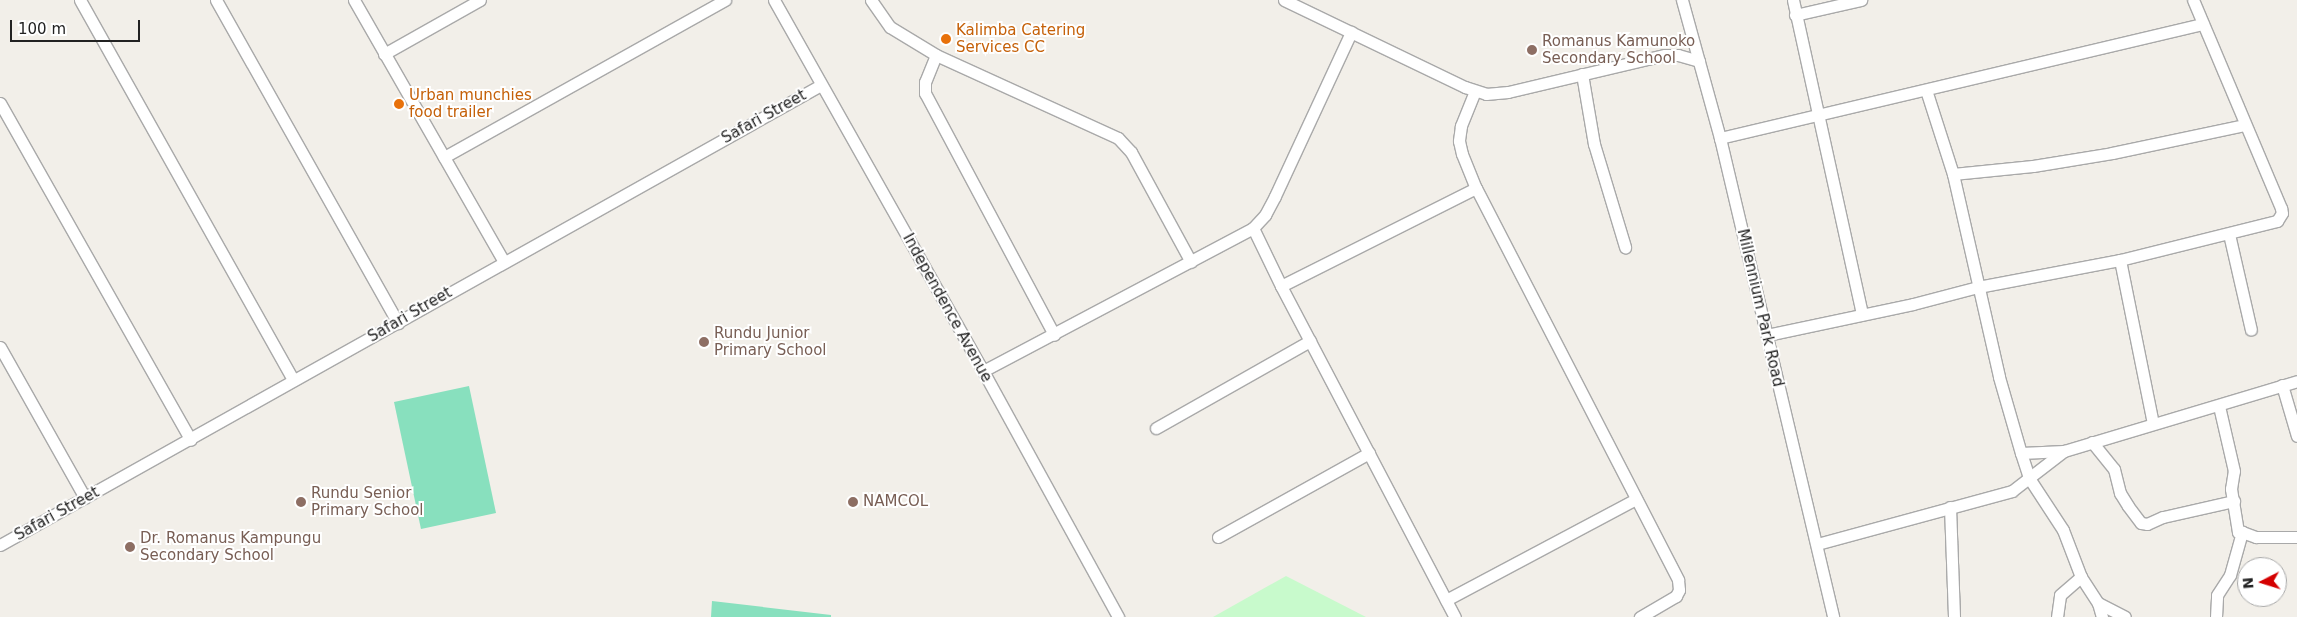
<!DOCTYPE html>
<style>
body{margin:0}
#map{position:relative;width:2297px;height:617px;overflow:hidden;background:#f2efe9;font-family:"DejaVu Sans",sans-serif}
div>[style]{position:absolute}
.park>*{inset:0;background:#c8facc}
.pitch>*{inset:0;background:#88e0be}
.roads{filter:drop-shadow(1px 0 #a9a9a9) drop-shadow(-1px 0 #a9a9a9) drop-shadow(0 1px #a9a9a9) drop-shadow(0 -1px #a9a9a9)}
.minor>*{height:11px;margin:-5.5px;padding:0 5.5px;transform-origin:5.5px;border-radius:5.5px;background:#fff}
.dots>*{width:14px;height:14px;translate:-50% -50%;box-sizing:border-box;border:2px solid #fff;border-radius:50%}
span{translate:-50% -50%;white-space:nowrap;text-align:center;line-height:1.15;-webkit-text-stroke:4px #fff;paint-order:stroke}
.food-label{font-size:15px;color:#c56008}
.left{translate:0 -50%;text-align:left}
.education-label{font-size:15px;color:#785e54}
.street-label{font-size:15px;color:#222}
.north{position:absolute;left:2237px;top:557px;width:50px;height:50px;box-sizing:border-box;background:#fff;border:1px solid #a7a7a7;border-radius:50%;rotate:265deg;font-size:14px;font-weight:700;line-height:20px;text-align:center;color:#222}
.north::after{content:'';display:block;margin:auto;width:18px;height:22px;background:#d40000;clip-path:polygon(50% 0,100% 100%,50% 72%,0 100%)}
.scale{position:absolute;left:10px;top:20px;width:130px;height:22px;box-sizing:border-box;border:2px solid #222;border-top:0;padding-left:6px;font-size:15px;line-height:18px;white-space:nowrap;color:#222;-webkit-text-stroke:4px #fff;paint-order:stroke}
</style>
<div id="map">
<div class="park">
<i style="clip-path:polygon(1286px 576px,1366px 617px,1213px 617px)"></i>
</div>
<div class="pitch">
<i style="clip-path:polygon(469px 386px,496px 513px,421px 529px,394px 402px)"></i>
<i style="clip-path:polygon(712px 601px,831px 615px,831px 617px,711px 617px)"></i>
</div>
<div class="roads">
<div class="minor">
<i style="left:80px;top:0;width:436px;rotate:60.7deg"></i>
<i style="left:216px;top:0;width:371px;rotate:60.6deg"></i>
<i style="left:354px;top:0;width:302px;rotate:60.2deg"></i>
<i style="left:774px;top:0;width:426px;rotate:60.6deg"></i>
<i style="left:983px;top:371px;width:281px;rotate:61.2deg"></i>
<i style="left:871px;top:0;width:33px;rotate:55deg"></i>
<i style="left:890px;top:27px;width:54px;rotate:31.3deg"></i>
<i style="left:936px;top:55px;width:200px;rotate:24.5deg"></i>
<i style="left:1118px;top:138px;width:19px;rotate:47deg"></i>
<i style="left:1131px;top:152px;width:125px;rotate:61.4deg"></i>
<i style="left:1284px;top:0;width:201px;rotate:25.7deg"></i>
<i style="left:1465px;top:87px;width:22px;rotate:18deg"></i>
<i style="left:1486px;top:94px;width:22px;rotate:-5deg"></i>
<i style="left:1508px;top:92px;width:161px;rotate:-13.3deg"></i>
<i style="left:1665px;top:55px;width:13px"></i>
<i style="left:1678px;top:55px;width:22px;rotate:16deg"></i>
<i style="left:1682px;top:0;width:143px;rotate:74.6deg"></i>
<i style="left:1720px;top:138px;width:492px;rotate:76.7deg"></i>
<i style="left:1793px;top:0;width:322px;rotate:77.6deg"></i>
<i style="left:1795px;top:15px;width:68px;rotate:-12.8deg"></i>
<i style="left:384px;top:54px;width:110px;rotate:-29.4deg"></i>
<i style="left:936px;top:55px;width:29px;rotate:112deg"></i>
<i style="left:925px;top:82px;width:11px;rotate:90deg"></i>
<i style="left:925px;top:93px;width:274px;rotate:61.9deg"></i>
<i style="left:1582px;top:74px;width:71px;rotate:80.3deg"></i>
<i style="left:1594px;top:144px;width:108px;rotate:73.2deg"></i>
<i style="left:1926px;top:90px;width:88px;rotate:72.2deg"></i>
<i style="left:1953px;top:174px;width:208px;rotate:77.2deg"></i>
<i style="left:1999px;top:377px;width:79px;rotate:73.9deg"></i>
<i style="left:2021px;top:453px;width:26px;rotate:72deg"></i>
<i style="left:2029px;top:478px;width:62px;rotate:56.8deg"></i>
<i style="left:2063px;top:530px;width:50px;rotate:69deg"></i>
<i style="left:2081px;top:577px;width:31px;rotate:57deg"></i>
<i style="left:2098px;top:603px;width:15px;rotate:74deg"></i>
<i style="left:1475px;top:91px;width:38px;rotate:112deg"></i>
<i style="left:1461px;top:126px;width:15px;rotate:98deg"></i>
<i style="left:1459px;top:141px;width:13px;rotate:77deg"></i>
<i style="left:1462px;top:154px;width:37px;rotate:68deg"></i>
<i style="left:1476px;top:188px;width:441px;rotate:62.7deg"></i>
<i style="left:1678px;top:580px;width:10px;rotate:84deg"></i>
<i style="left:1679px;top:590px;width:7px;rotate:117deg"></i>
<i style="left:1676px;top:596px;width:42px;rotate:149.7deg"></i>
<i style="left:0;top:103px;width:387px;rotate:60.5deg"></i>
<i style="left:1720px;top:138px;width:496px;rotate:-13.3deg"></i>
<i style="left:444px;top:157px;width:322px;rotate:-29.2deg"></i>
<i style="left:1953px;top:174px;width:80px;rotate:-5.7deg"></i>
<i style="left:2033px;top:166px;width:80px;rotate:-9.3deg"></i>
<i style="left:2112px;top:153px;width:136px;rotate:-11.9deg"></i>
<i style="left:1253px;top:228px;width:64px;rotate:64.2deg"></i>
<i style="left:1281px;top:286px;width:374px;rotate:62.3deg"></i>
<i style="left:2229px;top:234px;width:98px;rotate:77.1deg"></i>
<i style="left:2120px;top:260px;width:166px;rotate:78.6deg"></i>
<i style="left:1281px;top:286px;width:218px;rotate:-26.7deg"></i>
<i style="left:1767px;top:335px;width:149px;rotate:-12deg"></i>
<i style="left:1913px;top:304px;width:67px;rotate:-14.7deg"></i>
<i style="left:1978px;top:287px;width:145px;rotate:-10.8deg"></i>
<i style="left:2120px;top:260px;width:162px;rotate:-14deg"></i>
<i style="left:2277px;top:221px;width:9px;rotate:-58deg"></i>
<i style="left:2282px;top:213px;width:5px;rotate:-101deg"></i>
<i style="left:2281px;top:208px;width:226px;rotate:-112.9deg"></i>
<i style="left:0;top:347px;width:173px;rotate:60.6deg"></i>
<i style="left:983px;top:371px;width:306px;rotate:-27.9deg"></i>
<i style="left:1253px;top:228px;width:18px;rotate:-47deg"></i>
<i style="left:1265px;top:215px;width:21px;rotate:-62deg"></i>
<i style="left:1275px;top:196px;width:181px;rotate:-65.1deg"></i>
<i style="left:2282px;top:385px;width:53px;rotate:73.6deg"></i>
<i style="left:1156px;top:428px;width:177px;rotate:-29.5deg"></i>
<i style="left:2092px;top:442px;width:35px;rotate:51deg"></i>
<i style="left:2114px;top:469px;width:25px;rotate:76deg"></i>
<i style="left:2120px;top:493px;width:15px;rotate:58deg"></i>
<i style="left:2128px;top:506px;width:21px;rotate:53deg"></i>
<i style="left:2141px;top:523px;width:6px;rotate:9deg"></i>
<i style="left:2147px;top:524px;width:17px;rotate:-24deg"></i>
<i style="left:2163px;top:517px;width:73px;rotate:-12.7deg"></i>
<i style="left:2021px;top:453px;width:43px;rotate:-2.7deg"></i>
<i style="left:2064px;top:451px;width:243px;rotate:-16.7deg"></i>
<i style="left:1950px;top:507px;width:110px;rotate:87.9deg"></i>
<i style="left:2242px;top:532px;width:15px;rotate:20deg"></i>
<i style="left:2256px;top:537px;width:41px"></i>
<i style="left:1218px;top:537px;width:173px;rotate:-29.1deg"></i>
<i style="left:1817px;top:544px;width:202px;rotate:-15.2deg"></i>
<i style="left:2012px;top:491px;width:66px;rotate:-37.6deg"></i>
<i style="left:0;top:545px;width:941px;rotate:-29.26deg"></i>
<i style="left:1446px;top:600px;width:215px;rotate:-28deg"></i>
<i style="left:2098px;top:603px;width:30px;rotate:27deg"></i>
<i style="left:2057px;top:617px;width:22px;rotate:-82deg"></i>
<i style="left:2060px;top:595px;width:28px;rotate:-41deg"></i>
<i style="left:2216px;top:617px;width:22px;rotate:-87deg"></i>
<i style="left:2217px;top:595px;width:24px;rotate:-57deg"></i>
<i style="left:2230px;top:575px;width:45px;rotate:-74.4deg"></i>
<i style="left:2242px;top:532px;width:4px;rotate:180deg"></i>
<i style="left:2238px;top:532px;width:44px;rotate:-99.2deg"></i>
<i style="left:2231px;top:489px;width:18px;rotate:-81deg"></i>
<i style="left:2234px;top:471px;width:67px;rotate:-103deg"></i>
</div>
</div>
<div class="dots">
<i style="left:946px;top:39px;background:#e8710a"></i>
<i style="left:1532px;top:50px;background:#8d6e63"></i>
<i style="left:399px;top:104px;background:#e8710a"></i>
<i style="left:704px;top:342px;background:#8d6e63"></i>
<i style="left:301px;top:502px;background:#8d6e63"></i>
<i style="left:853px;top:502px;background:#8d6e63"></i>
<i style="left:130px;top:547px;background:#8d6e63"></i>
</div>
<div class="food-label">
<span class="left" style="left:956px;top:39px">Kalimba Catering<br>Services CC</span>
<span class="left" style="left:409px;top:104px">Urban munchies<br>food trailer</span>
</div>
<div class="education-label">
<span class="left" style="left:1542px;top:50px">Romanus Kamunoko<br>Secondary School</span>
<span class="left" style="left:714px;top:342px">Rundu Junior<br>Primary School</span>
<span class="left" style="left:311px;top:502px">Rundu Senior<br>Primary School</span>
<span class="left" style="left:863px;top:502px">NAMCOL</span>
<span class="left" style="left:140px;top:547px">Dr. Romanus Kampungu<br>Secondary School</span>
</div>
<div class="street-label">
<span style="left:764px;top:117px;rotate:-29deg">Safari Street</span>
<span style="left:947px;top:308px;rotate:61deg">Independence Avenue</span>
<span style="left:1760px;top:308px;rotate:77deg">Millennium Park Road</span>
<span style="left:410px;top:315px;rotate:-30deg">Safari Street</span>
<span style="left:57px;top:514px;rotate:-29deg">Safari Street</span>
</div>
<div class="north">N</div>
<div class="scale">100 m</div>
</div>
